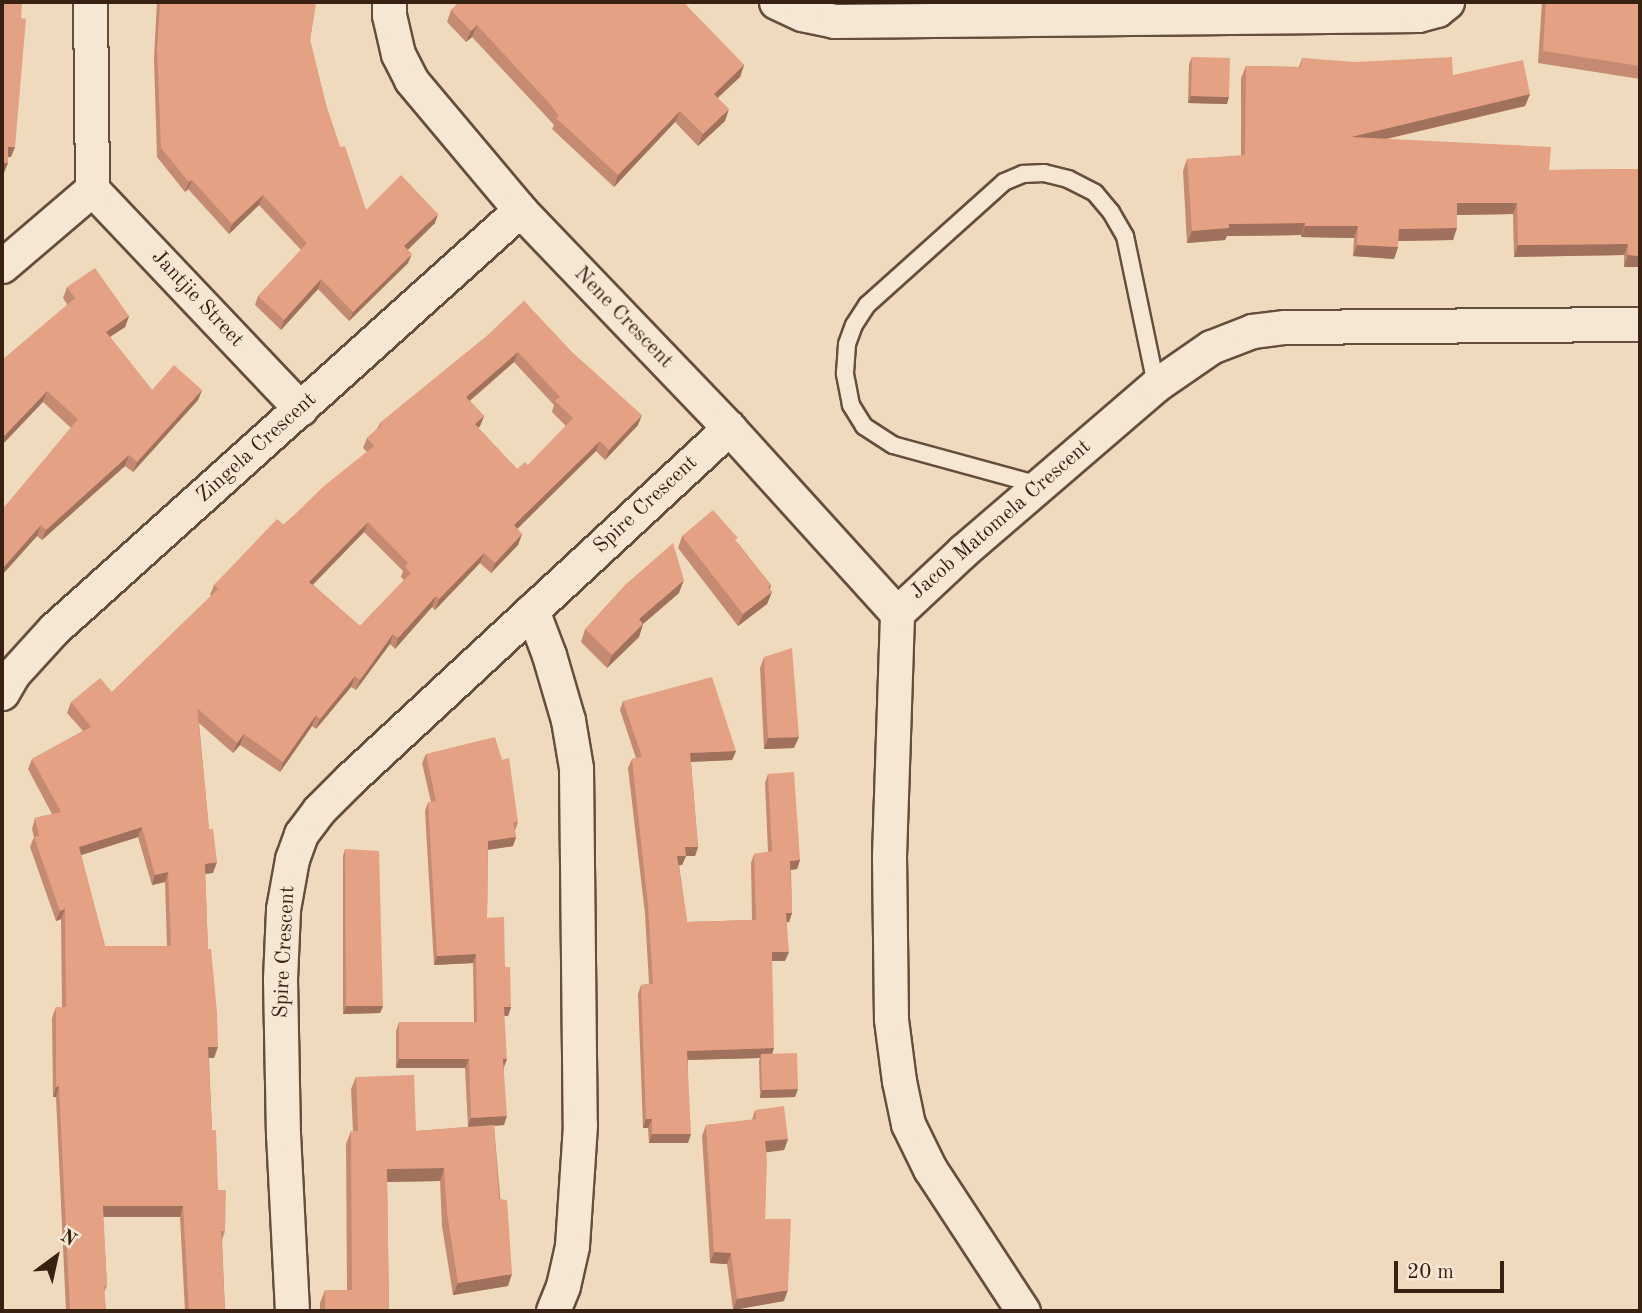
<!DOCTYPE html>
<style>
body{margin:0}
#map{position:relative;width:1642px;height:1313px;overflow:hidden;background:#efdabd;font-family:"Old Standard TT",serif}
div>[style]{position:absolute}
.roads{filter:drop-shadow(2px 0 #664e3e) drop-shadow(-2px 0 #664e3e) drop-shadow(0 2px #664e3e) drop-shadow(0 -2px #664e3e)}
.lane>*{height:16px;margin:-8px;padding:0 8px;transform-origin:8px;border-radius:8px;background:#f5e7d4}
.street>*{height:33px;margin:-16.5px;padding:0 16.5px;transform-origin:16.5px;border-radius:16.5px;background:#f5e7d4}
.wall>*{inset:0;background:#c58a72}
.shaded-wall>*{inset:0;background:#a0715c}
.building>*{inset:0;background:#e5a184}
span{translate:-50% -50%;white-space:nowrap;text-align:center;line-height:1.15;-webkit-text-stroke:6px #f5e7d4;paint-order:stroke}
.street-label{font-size:21px;color:#382013}
.frame{position:absolute;inset:0;border:4px solid #382013;pointer-events:none}
.north{position:absolute;left:21px;top:1222px;width:70px;height:70px;-webkit-text-stroke:5px #f5e7d4;paint-order:stroke;rotate:33deg;font-size:19px;font-weight:700;line-height:28px;text-align:center;color:#382013}
.north::after{content:'';display:block;margin:auto;width:24px;height:32px;background:#382013;clip-path:polygon(50% 0,100% 100%,50% 72%,0 100%)}
.scale{position:absolute;left:1394px;top:1261px;width:110px;height:32px;box-sizing:border-box;border:4px solid #382013;border-top:0;padding-left:9px;font-size:21px;line-height:24px;white-space:nowrap;color:#382013;-webkit-text-stroke:5px #f5e7d4;paint-order:stroke}
</style>
<div id="map">
<div class="roads">
<div class="lane">
<i style="left:1039px;top:485px;width:151px;rotate:-164.7deg"></i>
<i style="left:893px;top:445px;width:35px;rotate:-147deg"></i>
<i style="left:864px;top:426px;width:25px;rotate:-122deg"></i>
<i style="left:851px;top:405px;width:33px;rotate:-101deg"></i>
<i style="left:845px;top:373px;width:29px;rotate:-86deg"></i>
<i style="left:847px;top:344px;width:20px;rotate:-70deg"></i>
<i style="left:854px;top:325px;width:24px;rotate:-57deg"></i>
<i style="left:867px;top:305px;width:184px;rotate:-41.9deg"></i>
<i style="left:1004px;top:182px;width:21px;rotate:-23deg"></i>
<i style="left:1023px;top:174px;width:21px;rotate:-3deg"></i>
<i style="left:1044px;top:173px;width:25px;rotate:14deg"></i>
<i style="left:1068px;top:179px;width:30px;rotate:27deg"></i>
<i style="left:1095px;top:193px;width:25px;rotate:50deg"></i>
<i style="left:1111px;top:212px;width:28px;rotate:60deg"></i>
<i style="left:1125px;top:236px;width:152px;rotate:78.2deg"></i>
</div>
<div class="street">
<i style="left:389px;top:2px;width:13px;rotate:90deg"></i>
<i style="left:389px;top:15px;width:40px;rotate:77deg"></i>
<i style="left:398px;top:54px;width:29px;rotate:63deg"></i>
<i style="left:411px;top:80px;width:170px;rotate:50deg"></i>
<i style="left:520px;top:210px;width:302px;rotate:46.2deg"></i>
<i style="left:729px;top:428px;width:250px;rotate:47.8deg"></i>
<i style="left:776px;top:2px;width:29px;rotate:25deg"></i>
<i style="left:802px;top:14px;width:33px;rotate:12deg"></i>
<i style="left:834px;top:21px;width:584px;rotate:-0.59deg"></i>
<i style="left:1418px;top:15px;width:20px;rotate:-15deg"></i>
<i style="left:1437px;top:10px;width:13px;rotate:-39deg"></i>
<i style="left:92px;top:189px;width:303px;rotate:46.5deg"></i>
<i style="left:2px;top:266px;width:118px;rotate:-40.5deg"></i>
<i style="left:92px;top:189px;width:187px;rotate:-90.6deg"></i>
<i style="left:532px;top:610px;width:48px;rotate:69.3deg"></i>
<i style="left:549px;top:655px;width:68px;rotate:73.7deg"></i>
<i style="left:568px;top:720px;width:49px;rotate:80.5deg"></i>
<i style="left:576px;top:768px;width:357px;rotate:89.4deg"></i>
<i style="left:580px;top:1125px;width:121px;rotate:93.8deg"></i>
<i style="left:572px;top:1246px;width:41px;rotate:102.7deg"></i>
<i style="left:563px;top:1286px;width:27px;rotate:112deg"></i>
<i style="left:2px;top:693px;width:22px;rotate:-60deg"></i>
<i style="left:13px;top:674px;width:61px;rotate:-47.7deg"></i>
<i style="left:54px;top:629px;width:627px;rotate:-41.96deg"></i>
<i style="left:292px;top:1311px;width:176px;rotate:-92.9deg"></i>
<i style="left:283px;top:1135px;width:156px;rotate:-91.1deg"></i>
<i style="left:280px;top:979px;width:70px;rotate:-87.5deg"></i>
<i style="left:283px;top:909px;width:51px;rotate:-79.8deg"></i>
<i style="left:292px;top:859px;width:27px;rotate:-70deg"></i>
<i style="left:301px;top:834px;width:30px;rotate:-53deg"></i>
<i style="left:319px;top:810px;width:44px;rotate:-45deg"></i>
<i style="left:350px;top:779px;width:517px;rotate:-42.8deg"></i>
<i style="left:1023px;top:1311px;width:170px;rotate:-123.2deg"></i>
<i style="left:930px;top:1169px;width:50px;rotate:-116.1deg"></i>
<i style="left:908px;top:1124px;width:44px;rotate:-101.8deg"></i>
<i style="left:899px;top:1081px;width:63px;rotate:-97.4deg"></i>
<i style="left:891px;top:1019px;width:163px;rotate:-90.7deg"></i>
<i style="left:889px;top:856px;width:243px;rotate:-88.1deg"></i>
<i style="left:897px;top:613px;width:91px;rotate:-43.2deg"></i>
<i style="left:963px;top:551px;width:255px;rotate:-40.7deg"></i>
<i style="left:1156px;top:385px;width:67px;rotate:-34.6deg"></i>
<i style="left:1211px;top:347px;width:44px;rotate:-21.3deg"></i>
<i style="left:1252px;top:331px;width:33px;rotate:-7deg"></i>
<i style="left:1285px;top:327px;width:355px;rotate:-0.5deg"></i>
</div>
</div>
<div class="wall">
<i style="clip-path:polygon(157px 2px,316px 2px,310px 40px,326px 105px,340px 147px,366px 210px,435px 223px,408px 250px,408px 263px,349px 321px,318px 289px,281px 330px,255px 305px,258px 296px,301px 250px,259px 205px,229px 234px,188px 189px,185px 192px,157px 157px,154px 58px)"></i>
<i style="clip-path:polygon(456px 2px,683px 2px,744px 65px,740px 77px,718px 98px,725px 121px,698px 146px,675px 122px,614px 187px,552px 129px,554px 125px,545px 115px,472px 37px,466px 42px,447px 22px,451px 10px,456px 6px)"></i>
<i style="clip-path:polygon(1542px 2px,1640px 2px,1640px 79px,1538px 63px)"></i>
<i style="clip-path:polygon(1192px 57px,1227px 104px,1188px 103px,1189px 64px)"></i>
<i style="clip-path:polygon(1302px 58px,1453px 75px,1530px 94px,1525px 106px,1387px 139px,1549px 170px,1640px 169px,1640px 267px,1624px 267px,1624px 255px,1514px 257px,1513px 214px,1457px 215px,1453px 240px,1398px 241px,1398px 247px,1394px 259px,1353px 256px,1354px 238px,1301px 237px,1301px 235px,1227px 236px,1225px 240px,1187px 243px,1183px 171px,1187px 159px,1241px 156px,1241px 78px,1246px 66px,1299px 67px)"></i>
<i style="clip-path:polygon(67px 287px,129px 316px,125px 327px,110px 337px,152px 390px,202px 390px,198px 400px,133px 472px,125px 466px,42px 540px,37px 536px,2px 575px,2px 510px,71px 428px,43px 402px,67px 304px,63px 298px)"></i>
<i style="clip-path:polygon(evenodd,524px 301px,638px 425px,605px 460px,596px 451px,517px 529px,522px 534px,518px 545px,491px 573px,480px 563px,435px 610px,432px 607px,395px 649px,390px 644px,356px 690px,351px 687px,316px 729px,312px 726px,280px 772px,240px 745px,233px 753px,199px 723px,213px 873px,205px 874px,208px 949px,214px 1058px,209px 1058px,212px 1130px,218px 1190px,225px 1231px,222px 1240px,225px 1311px,185px 1311px,180px 1217px,103px 1217px,107px 1286px,104px 1292px,106px 1311px,66px 1311px,56px 1097px,53px 1097px,52px 1018px,56px 1007px,62px 1007px,61px 919px,56px 921px,30px 847px,34px 837px,32px 829px,35px 818px,52px 814px,28px 769px,32px 759px,83px 731px,67px 713px,71px 702px,112px 692px,211px 596px,210px 595px,214px 585px,367px 452px,363px 448px,367px 438px,377px 429px,380px 423px,487px 336px,524px 301px,514px 362px,554px 405px,552px 412px,566px 426px,528px 465px,517px 469px,478px 428px,480px 426px,484px 416px,470px 401px,514px 362px,524px 301px,364px 532px,403px 571px,401px 577px,404px 580px,360px 626px,313px 585px,364px 532px,524px 301px,138px 837px,152px 885px,165px 882px,167px 946px,105px 946px,81px 855px,138px 837px)"></i>
<i style="clip-path:polygon(682px 536px,737px 542px,771px 585px,770px 589px,772px 592px,767px 604px,738px 626px,678px 548px)"></i>
<i style="clip-path:polygon(679px 593px,643px 624px,639px 637px,607px 668px,581px 642px,585px 629px)"></i>
<i style="clip-path:polygon(764px 657px,794px 748px,764px 749px,760px 668px)"></i>
<i style="clip-path:polygon(623px 701px,736px 751px,732px 760px,691px 762px,698px 847px,695px 856px,686px 856px,682px 865px,679px 865px,687px 922px,752px 920px,751px 863px,754px 854px,768px 852px,765px 783px,768px 774px,800px 860px,797px 869px,791px 870px,792px 913px,789px 922px,787px 922px,785px 961px,772px 961px,772px 1054px,795px 1097px,760px 1098px,759px 1061px,760px 1058px,688px 1060px,688px 1143px,649px 1143px,648px 1128px,643px 1128px,638px 994px,641px 985px,649px 984px,645px 914px,628px 768px,632px 759px,636px 758px,620px 710px)"></i>
<i style="clip-path:polygon(426px 754px,518px 822px,515px 831px,516px 837px,513px 846px,488px 850px,487px 918px,505px 967px,511px 1007px,508px 1016px,504px 1016px,504px 1125px,494px 1126px,508px 1286px,453px 1295px,442px 1226px,440px 1181px,387px 1182px,389px 1311px,320px 1311px,320px 1303px,325px 1290px,347px 1290px,346px 1144px,351px 1131px,353px 1131px,351px 1089px,356px 1077px,416px 1131px,468px 1127px,465px 1068px,396px 1068px,396px 1031px,399px 1022px,474px 1022px,473px 963px,434px 965px,425px 811px,428px 802px,431px 802px,422px 763px)"></i>
<i style="clip-path:polygon(345px 849px,383px 1006px,380px 1013px,343px 1014px,343px 856px)"></i>
<i style="clip-path:polygon(755px 1110px,788px 1139px,784px 1150px,766px 1152px,765px 1219px,784px 1301px,733px 1310px,727px 1264px,710px 1263px,702px 1136px,706px 1125px,752px 1120px)"></i>
</div>
<div class="shaded-wall">
<i style="clip-path:polygon(477px 25px,472px 37px,466px 42px,471px 31px)"></i>
<i style="clip-path:polygon(744px 65px,740px 77px,709px 105px,714px 94px)"></i>
<i style="clip-path:polygon(1530px 94px,1525px 106px,1346px 148px,1351px 137px)"></i>
<i style="clip-path:polygon(1191px 96px,1229px 97px,1227px 104px,1188px 103px)"></i>
<i style="clip-path:polygon(729px 109px,725px 121px,698px 146px,703px 134px)"></i>
<i style="clip-path:polygon(680px 111px,675px 122px,614px 187px,618px 175px)"></i>
<i style="clip-path:polygon(8px 147px,15px 147px,11px 157px,4px 157px)"></i>
<i style="clip-path:polygon(2px 163px,8px 163px,4px 173px,2px 173px)"></i>
<i style="clip-path:polygon(192px 180px,188px 189px,185px 192px,189px 182px)"></i>
<i style="clip-path:polygon(263px 195px,259px 205px,229px 234px,232px 224px)"></i>
<i style="clip-path:polygon(1457px 203px,1517px 203px,1513px 214px,1453px 215px)"></i>
<i style="clip-path:polygon(438px 214px,435px 223px,401px 256px,404px 246px)"></i>
<i style="clip-path:polygon(1305px 223px,1301px 235px,1227px 236px,1225px 240px,1187px 243px,1192px 231px,1229px 224px)"></i>
<i style="clip-path:polygon(1305px 226px,1358px 226px,1354px 238px,1301px 237px)"></i>
<i style="clip-path:polygon(1457px 228px,1453px 240px,1395px 241px,1399px 229px)"></i>
<i style="clip-path:polygon(1628px 244px,1624px 255px,1514px 257px,1518px 245px)"></i>
<i style="clip-path:polygon(1357px 245px,1398px 247px,1394px 259px,1353px 256px)"></i>
<i style="clip-path:polygon(412px 254px,408px 263px,349px 321px,353px 312px)"></i>
<i style="clip-path:polygon(1628px 255px,1640px 256px,1640px 267px,1624px 267px)"></i>
<i style="clip-path:polygon(321px 279px,318px 289px,281px 330px,284px 320px)"></i>
<i style="clip-path:polygon(129px 316px,125px 327px,102px 342px,106px 332px)"></i>
<i style="clip-path:polygon(518px 352px,514px 362px,462px 407px,466px 397px)"></i>
<i style="clip-path:polygon(202px 390px,198px 400px,133px 472px,137px 462px)"></i>
<i style="clip-path:polygon(47px 391px,43px 402px,2px 445px,2px 438px)"></i>
<i style="clip-path:polygon(642px 415px,638px 425px,605px 460px,609px 450px)"></i>
<i style="clip-path:polygon(484px 416px,480px 426px,471px 434px,475px 424px)"></i>
<i style="clip-path:polygon(600px 441px,596px 451px,510px 536px,514px 525px)"></i>
<i style="clip-path:polygon(129px 455px,125px 466px,42px 540px,46px 530px)"></i>
<i style="clip-path:polygon(368px 522px,364px 532px,305px 592px,309px 582px)"></i>
<i style="clip-path:polygon(41px 525px,37px 536px,2px 575px,2px 569px)"></i>
<i style="clip-path:polygon(522px 534px,518px 545px,491px 573px,495px 563px)"></i>
<i style="clip-path:polygon(484px 553px,480px 563px,435px 610px,439px 599px)"></i>
<i style="clip-path:polygon(684px 580px,679px 593px,643px 624px,639px 637px,607px 668px,612px 655px,639px 619px)"></i>
<i style="clip-path:polygon(771px 585px,767px 595px,772px 592px,767px 604px,738px 626px,743px 614px)"></i>
<i style="clip-path:polygon(436px 596px,432px 607px,395px 649px,398px 638px)"></i>
<i style="clip-path:polygon(393px 634px,390px 644px,356px 690px,360px 680px)"></i>
<i style="clip-path:polygon(355px 676px,351px 687px,316px 729px,320px 719px)"></i>
<i style="clip-path:polygon(316px 715px,312px 726px,280px 772px,283px 762px)"></i>
<i style="clip-path:polygon(244px 734px,240px 745px,233px 753px,237px 743px)"></i>
<i style="clip-path:polygon(799px 737px,794px 748px,764px 749px,768px 738px)"></i>
<i style="clip-path:polygon(736px 751px,732px 760px,687px 762px,690px 753px)"></i>
<i style="clip-path:polygon(142px 827px,138px 837px,75px 857px,79px 847px)"></i>
<i style="clip-path:polygon(516px 837px,513px 846px,485px 850px,488px 841px)"></i>
<i style="clip-path:polygon(685px 847px,698px 847px,695px 856px,686px 856px,682px 865px,674px 866px,677px 856px)"></i>
<i style="clip-path:polygon(800px 860px,797px 869px,787px 870px,790px 861px)"></i>
<i style="clip-path:polygon(217px 862px,213px 873px,201px 874px,205px 864px)"></i>
<i style="clip-path:polygon(168px 872px,165px 882px,152px 885px,155px 875px)"></i>
<i style="clip-path:polygon(65px 909px,61px 919px,56px 921px,60px 911px)"></i>
<i style="clip-path:polygon(786px 913px,792px 913px,789px 922px,783px 922px)"></i>
<i style="clip-path:polygon(772px 952px,789px 952px,785px 961px,769px 961px)"></i>
<i style="clip-path:polygon(476px 954px,473px 963px,434px 965px,437px 956px)"></i>
<i style="clip-path:polygon(346px 1006px,383px 1006px,380px 1013px,343px 1014px)"></i>
<i style="clip-path:polygon(504px 1007px,511px 1007px,508px 1016px,501px 1016px)"></i>
<i style="clip-path:polygon(208px 1047px,218px 1047px,214px 1058px,205px 1058px)"></i>
<i style="clip-path:polygon(774px 1048px,771px 1058px,761px 1054px,760px 1058px,684px 1060px,687px 1051px)"></i>
<i style="clip-path:polygon(399px 1059px,469px 1059px,465px 1068px,396px 1068px)"></i>
<i style="clip-path:polygon(503px 1059px,507px 1059px,504px 1067px,500px 1068px)"></i>
<i style="clip-path:polygon(59px 1086px,56px 1097px,53px 1097px,56px 1087px)"></i>
<i style="clip-path:polygon(798px 1089px,795px 1097px,760px 1098px,762px 1090px)"></i>
<i style="clip-path:polygon(507px 1116px,504px 1125px,468px 1127px,471px 1118px)"></i>
<i style="clip-path:polygon(646px 1119px,652px 1119px,648px 1128px,643px 1128px)"></i>
<i style="clip-path:polygon(652px 1134px,691px 1134px,688px 1143px,649px 1143px)"></i>
<i style="clip-path:polygon(788px 1139px,784px 1150px,761px 1153px,765px 1141px)"></i>
<i style="clip-path:polygon(444px 1168px,440px 1181px,382px 1182px,387px 1169px)"></i>
<i style="clip-path:polygon(103px 1206px,183px 1206px,180px 1217px,99px 1217px)"></i>
<i style="clip-path:polygon(714px 1252px,731px 1253px,727px 1264px,710px 1263px)"></i>
<i style="clip-path:polygon(512px 1274px,508px 1286px,453px 1295px,458px 1283px)"></i>
<i style="clip-path:polygon(788px 1290px,784px 1301px,733px 1310px,737px 1299px)"></i>
</div>
<div class="building">
<i style="clip-path:polygon(2px 2px,22px 2px,21px 18px,26px 19px,15px 147px,8px 147px,8px 163px,2px 163px)"></i>
<i style="clip-path:polygon(160px 2px,316px 2px,310px 40px,326px 105px,340px 147px,345px 146px,366px 210px,401px 175px,438px 214px,404px 246px,412px 254px,353px 312px,321px 279px,284px 320px,258px 296px,307px 243px,263px 195px,232px 224px,192px 180px,189px 182px,161px 148px,157px 49px)"></i>
<i style="clip-path:polygon(459px 2px,683px 2px,744px 65px,714px 94px,729px 109px,703px 134px,680px 111px,618px 175px,556px 118px,559px 116px,549px 103px,477px 25px,471px 31px,451px 10px)"></i>
<i style="clip-path:polygon(1546px 2px,1640px 2px,1640px 66px,1543px 51px)"></i>
<i style="clip-path:polygon(1192px 57px,1230px 58px,1229px 97px,1191px 96px)"></i>
<i style="clip-path:polygon(1452px 57px,1453px 75px,1523px 60px,1530px 94px,1351px 137px,1551px 147px,1549px 170px,1640px 169px,1640px 256px,1628px 255px,1628px 244px,1518px 245px,1517px 203px,1457px 203px,1457px 228px,1399px 229px,1398px 247px,1357px 245px,1358px 226px,1305px 226px,1305px 223px,1229px 224px,1229px 228px,1192px 231px,1187px 159px,1245px 155px,1246px 66px,1301px 67px,1302px 58px,1355px 62px)"></i>
<i style="clip-path:polygon(95px 268px,129px 316px,106px 332px,152px 390px,174px 365px,202px 390px,137px 462px,129px 455px,46px 530px,41px 525px,2px 569px,2px 510px,78px 419px,47px 391px,2px 438px,2px 360px,75px 298px,67px 287px)"></i>
<i style="clip-path:polygon(evenodd,524px 301px,572px 352px,642px 415px,609px 450px,600px 441px,514px 525px,522px 534px,495px 563px,484px 553px,439px 599px,436px 596px,398px 638px,393px 634px,360px 680px,355px 676px,320px 719px,316px 715px,283px 762px,244px 734px,237px 743px,197px 708px,209px 829px,213px 829px,217px 862px,205px 864px,208px 949px,211px 949px,217px 1012px,218px 1047px,208px 1047px,212px 1130px,216px 1130px,218px 1190px,226px 1190px,225px 1231px,221px 1231px,225px 1311px,189px 1311px,183px 1206px,103px 1206px,107px 1286px,104px 1286px,106px 1311px,70px 1311px,59px 1086px,56px 1087px,56px 1007px,66px 1007px,65px 909px,60px 911px,34px 837px,39px 836px,35px 818px,61px 812px,32px 759px,91px 727px,71px 702px,100px 678px,112px 692px,218px 589px,214px 585px,277px 519px,284px 525px,324px 486px,374px 446px,367px 438px,381px 426px,380px 423px,487px 336px,524px 301px,518px 352px,560px 397px,555px 401px,573px 418px,528px 465px,525px 462px,517px 469px,475px 424px,484px 416px,466px 397px,518px 352px,524px 301px,368px 522px,408px 563px,405px 567px,411px 573px,360px 626px,309px 582px,368px 522px,524px 301px,142px 827px,155px 875px,168px 872px,171px 946px,105px 946px,79px 847px,142px 827px)"></i>
<i style="clip-path:polygon(713px 510px,738px 538px,735px 540px,771px 585px,768px 587px,772px 592px,743px 614px,682px 536px)"></i>
<i style="clip-path:polygon(673px 543px,684px 580px,639px 619px,643px 624px,612px 655px,585px 629px,625px 585px)"></i>
<i style="clip-path:polygon(792px 648px,799px 737px,768px 738px,764px 657px)"></i>
<i style="clip-path:polygon(712px 677px,736px 751px,690px 753px,698px 847px,685px 847px,686px 856px,677px 856px,687px 922px,756px 920px,754px 854px,772px 851px,768px 774px,794px 772px,800px 860px,790px 861px,792px 913px,786px 913px,789px 952px,772px 952px,774px 1048px,687px 1051px,691px 1134px,652px 1134px,652px 1119px,646px 1119px,641px 985px,653px 984px,648px 905px,632px 759px,642px 757px,623px 701px)"></i>
<i style="clip-path:polygon(495px 737px,502px 760px,509px 758px,518px 822px,513px 822px,516px 837px,488px 841px,487px 918px,504px 917px,505px 967px,510px 967px,511px 1007px,504px 1007px,507px 1059px,503px 1059px,507px 1116px,471px 1118px,469px 1059px,399px 1059px,399px 1022px,477px 1022px,476px 954px,437px 956px,428px 802px,436px 801px,426px 754px)"></i>
<i style="clip-path:polygon(345px 849px,379px 851px,383px 1006px,346px 1006px)"></i>
<i style="clip-path:polygon(797px 1053px,798px 1089px,762px 1090px,761px 1054px)"></i>
<i style="clip-path:polygon(414px 1075px,416px 1131px,494px 1125px,499px 1199px,507px 1200px,512px 1274px,458px 1283px,447px 1213px,444px 1168px,387px 1169px,389px 1311px,325px 1311px,325px 1290px,352px 1290px,351px 1131px,358px 1131px,356px 1077px)"></i>
<i style="clip-path:polygon(784px 1106px,788px 1139px,765px 1141px,767px 1159px,765px 1219px,791px 1219px,788px 1290px,737px 1299px,731px 1253px,714px 1252px,706px 1125px,756px 1119px,755px 1110px)"></i>
<i style="clip-path:polygon(427px 1309px,427px 1311px,390px 1311px)"></i>
</div>
<div class="street-label">
<span style="left:197px;top:299px;rotate:47deg">Jantjie Street</span>
<span style="left:623px;top:318px;rotate:46deg">Nene Crescent</span>
<span style="left:257px;top:448px;rotate:-42deg">Zingela Crescent</span>
<span style="left:646px;top:505px;rotate:-43deg">Spire Crescent</span>
<span style="left:1001px;top:520px;rotate:-41deg">Jacob Matomela Crescent</span>
<span style="left:285px;top:952px;rotate:-87deg">Spire Crescent</span>
</div>
<div class="frame"></div>
<div class="north">N</div>
<div class="scale">20 m</div>
</div>
